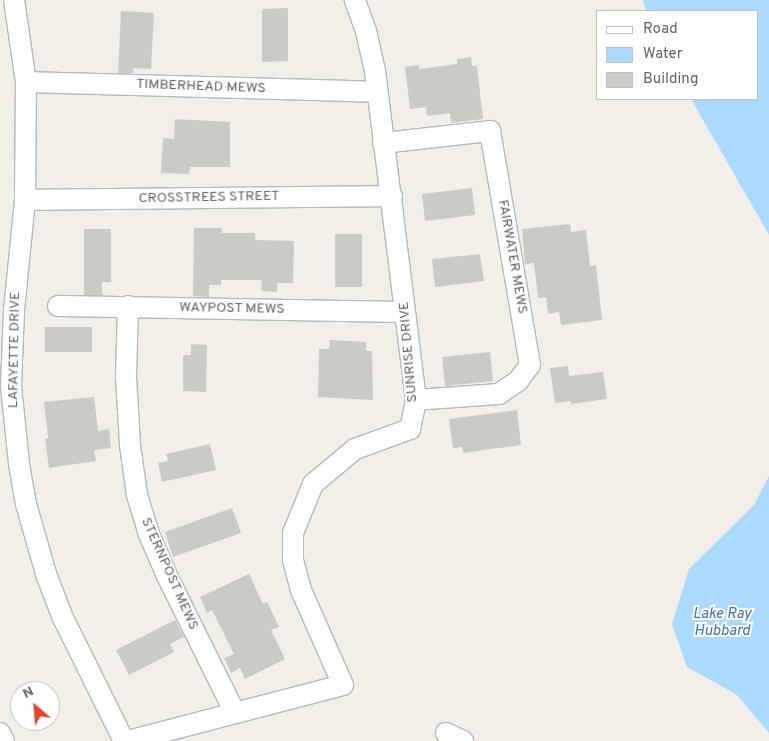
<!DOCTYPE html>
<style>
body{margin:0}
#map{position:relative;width:769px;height:741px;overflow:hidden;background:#f1efe8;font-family:Overpass,sans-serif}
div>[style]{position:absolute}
.water>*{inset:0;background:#aadaff}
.building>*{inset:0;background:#cccac5}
.roads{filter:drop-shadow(1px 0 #b5b8bc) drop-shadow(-1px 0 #b5b8bc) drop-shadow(0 1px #b5b8bc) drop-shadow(0 -1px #b5b8bc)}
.minor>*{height:20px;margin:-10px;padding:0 10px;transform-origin:10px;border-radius:10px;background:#fff}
span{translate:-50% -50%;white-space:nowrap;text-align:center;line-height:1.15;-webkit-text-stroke:4px #fff;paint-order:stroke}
.street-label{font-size:14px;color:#5f6368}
.water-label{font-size:15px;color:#4174aa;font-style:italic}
.legend{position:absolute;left:596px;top:10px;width:162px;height:90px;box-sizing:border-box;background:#fff;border:1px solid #bfc1c3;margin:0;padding:6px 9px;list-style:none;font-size:15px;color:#5f6368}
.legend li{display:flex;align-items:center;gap:10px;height:25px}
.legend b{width:25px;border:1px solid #bfc1c3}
.north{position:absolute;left:10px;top:681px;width:50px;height:50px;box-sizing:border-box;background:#fff;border:1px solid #bfc1c3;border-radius:50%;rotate:333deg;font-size:14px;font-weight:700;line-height:20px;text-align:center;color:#5f6368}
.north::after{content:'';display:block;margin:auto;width:18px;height:22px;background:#ea4335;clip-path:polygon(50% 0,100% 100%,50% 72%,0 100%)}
</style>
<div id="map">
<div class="water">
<i style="clip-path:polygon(643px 0,769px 0,769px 235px,691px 99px,758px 99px,758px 11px,646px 11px)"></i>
<i style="clip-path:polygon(769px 476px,769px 733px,736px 694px,687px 667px,672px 624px,689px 569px,754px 505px)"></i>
</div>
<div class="building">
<i style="clip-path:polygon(288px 8px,288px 61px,262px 62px,262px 9px)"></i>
<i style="clip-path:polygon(121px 11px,154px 13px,151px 69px,134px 68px,133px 73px,118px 73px)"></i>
<i style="clip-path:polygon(471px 57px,472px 66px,477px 66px,483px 119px,451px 123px,450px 113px,427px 116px,426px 107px,410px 109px,405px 67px,419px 65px,419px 69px,457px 64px,457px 59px)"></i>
<i style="clip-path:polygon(175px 119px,230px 122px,230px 167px,190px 167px,189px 174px,161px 173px,163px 138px,174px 139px)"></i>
<i style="clip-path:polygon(472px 188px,475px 215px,425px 221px,422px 194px)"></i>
<i style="clip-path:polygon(570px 224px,571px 232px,586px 230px,590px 266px,596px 265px,602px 320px,561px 325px,559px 312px,548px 314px,546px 297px,538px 298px,534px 263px,525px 264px,522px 229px)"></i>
<i style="clip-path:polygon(194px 228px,222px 228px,221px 233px,255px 233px,255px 240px,294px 241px,293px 283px,277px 283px,277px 292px,261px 291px,262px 280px,221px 280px,221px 285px,209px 285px,209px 297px,193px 296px)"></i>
<i style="clip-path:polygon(84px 229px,111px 229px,111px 282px,102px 282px,102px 295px,84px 295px)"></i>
<i style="clip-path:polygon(335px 234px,362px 234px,362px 287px,335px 287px)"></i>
<i style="clip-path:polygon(480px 254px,484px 281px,435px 287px,432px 259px)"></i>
<i style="clip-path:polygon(45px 327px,92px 327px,92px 352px,45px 352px)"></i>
<i style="clip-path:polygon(330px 340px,366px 342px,366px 351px,372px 351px,373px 400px,318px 397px,319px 349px,329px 349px)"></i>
<i style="clip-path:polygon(191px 344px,207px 345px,206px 392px,183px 391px,183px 355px,191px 355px)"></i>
<i style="clip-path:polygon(490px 352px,493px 381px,445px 386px,442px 357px)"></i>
<i style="clip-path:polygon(568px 366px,569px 376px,603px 372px,607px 399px,571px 404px,571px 401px,555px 403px,550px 368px)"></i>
<i style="clip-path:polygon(94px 397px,98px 431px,109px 429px,111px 448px,94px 450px,96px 461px,49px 468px,45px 439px,48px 438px,44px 402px)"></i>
<i style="clip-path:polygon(517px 410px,521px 445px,463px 453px,462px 447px,453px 448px,449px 419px)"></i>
<i style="clip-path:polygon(210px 444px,216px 470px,162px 482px,158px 463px,168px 461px,166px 454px)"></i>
<i style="clip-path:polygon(232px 508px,241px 533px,173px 557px,165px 532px)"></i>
<i style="clip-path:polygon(249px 574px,263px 604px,267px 602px,279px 627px,271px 630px,285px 659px,245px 679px,240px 668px,231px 673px,224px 658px,234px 654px,212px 610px,207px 613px,200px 597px)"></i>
<i style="clip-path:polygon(175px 620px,184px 637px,170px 644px,174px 652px,129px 675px,116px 650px)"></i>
</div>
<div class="roads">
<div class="minor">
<i style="left:14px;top:0;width:83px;rotate:81.7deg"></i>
<i style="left:26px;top:82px;width:118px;rotate:90.5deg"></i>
<i style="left:25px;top:200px;width:112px;rotate:95.7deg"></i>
<i style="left:14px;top:311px;width:75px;rotate:92.3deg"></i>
<i style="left:11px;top:386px;width:78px;rotate:84.1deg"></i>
<i style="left:19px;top:464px;width:41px;rotate:80.1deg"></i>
<i style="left:26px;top:504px;width:76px;rotate:74deg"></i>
<i style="left:47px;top:577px;width:44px;rotate:68.7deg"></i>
<i style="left:63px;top:618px;width:137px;rotate:63.6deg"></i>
<i style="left:26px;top:82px;width:351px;rotate:1.6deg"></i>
<i style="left:383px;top:143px;width:108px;rotate:-6.4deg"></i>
<i style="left:490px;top:131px;width:237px;rotate:80.3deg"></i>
<i style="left:530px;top:365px;width:20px;rotate:127deg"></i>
<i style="left:518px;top:381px;width:23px;rotate:146deg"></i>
<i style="left:499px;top:394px;width:83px;rotate:175.9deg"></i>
<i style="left:25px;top:200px;width:367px;rotate:-0.6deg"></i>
<i style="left:58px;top:306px;width:347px;rotate:1deg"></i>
<i style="left:128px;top:306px;width:71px;rotate:91.6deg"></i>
<i style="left:126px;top:377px;width:68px;rotate:86.6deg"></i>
<i style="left:130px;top:445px;width:50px;rotate:82deg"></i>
<i style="left:137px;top:495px;width:39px;rotate:73deg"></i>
<i style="left:148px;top:532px;width:48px;rotate:66.6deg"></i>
<i style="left:167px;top:576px;width:153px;rotate:63.6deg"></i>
<i style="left:0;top:733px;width:9px;rotate:63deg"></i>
<i style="left:446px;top:733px;width:19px;rotate:25deg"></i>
<i style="left:128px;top:741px;width:222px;rotate:-14.6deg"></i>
<i style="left:343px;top:685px;width:104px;rotate:-113.9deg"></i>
<i style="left:301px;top:590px;width:31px;rotate:-105deg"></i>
<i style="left:293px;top:560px;width:27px;rotate:-90deg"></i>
<i style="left:293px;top:533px;width:53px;rotate:-67.8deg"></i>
<i style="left:313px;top:484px;width:55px;rotate:-39.8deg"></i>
<i style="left:355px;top:449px;width:59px;rotate:-20deg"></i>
<i style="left:410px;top:429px;width:30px;rotate:-78deg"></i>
<i style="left:416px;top:400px;width:332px;rotate:-97.1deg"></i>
<i style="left:375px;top:71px;width:41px;rotate:-102.7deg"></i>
<i style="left:366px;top:31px;width:33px;rotate:-110deg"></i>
</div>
</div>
<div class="street-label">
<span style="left:201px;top:87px;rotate:2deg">TIMBERHEAD MEWS</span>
<span style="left:209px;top:198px;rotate:-1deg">CROSSTREES STREET</span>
<span style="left:512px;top:257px;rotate:80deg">FAIRWATER MEWS</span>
<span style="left:232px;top:309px;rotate:1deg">WAYPOST MEWS</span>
<span style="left:15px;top:350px;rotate:-89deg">LAFAYETTE DRIVE</span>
<span style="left:409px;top:352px;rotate:-95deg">SUNRISE DRIVE</span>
<span style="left:169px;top:574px;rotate:66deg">STERNPOST MEWS</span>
</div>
<div class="water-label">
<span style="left:722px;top:623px">Lake Ray<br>Hubbard</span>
</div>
<ul class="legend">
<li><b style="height:6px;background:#fff"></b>Road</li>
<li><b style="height:14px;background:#aadaff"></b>Water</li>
<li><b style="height:14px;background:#cccac5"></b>Building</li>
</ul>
<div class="north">N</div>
</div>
